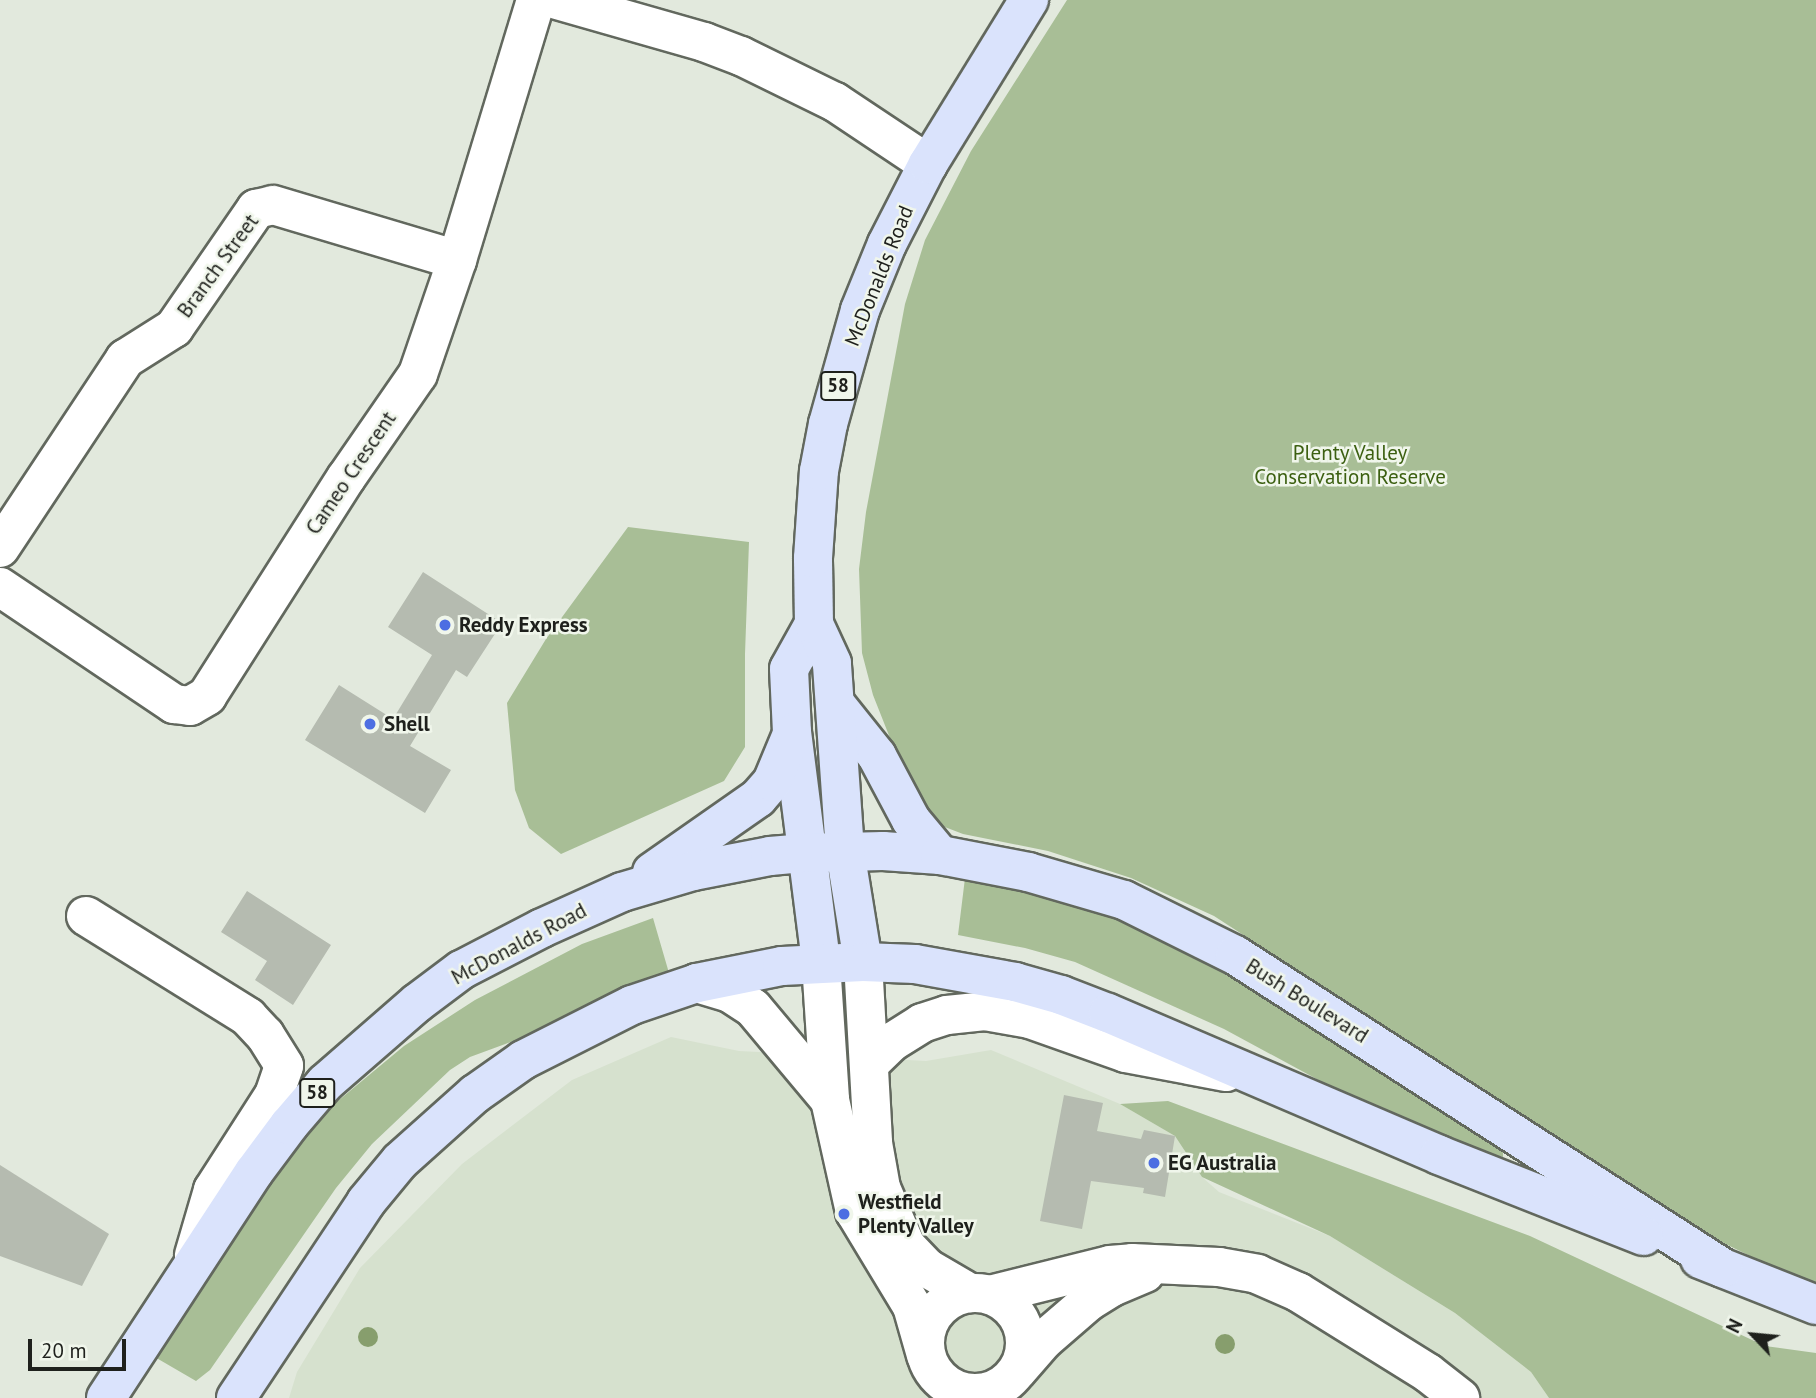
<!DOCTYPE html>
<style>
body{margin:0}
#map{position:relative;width:1816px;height:1398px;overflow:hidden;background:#e2e9dd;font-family:"PT Sans",sans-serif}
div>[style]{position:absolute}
.built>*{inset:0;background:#d6e1ce}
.green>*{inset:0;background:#a8be96}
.building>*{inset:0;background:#b5bbb0}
.roads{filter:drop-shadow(2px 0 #62685e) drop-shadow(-2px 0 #62685e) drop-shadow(0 2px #62685e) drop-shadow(0 -2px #62685e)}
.minor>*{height:38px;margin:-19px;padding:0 19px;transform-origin:19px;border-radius:19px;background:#fff}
.minor>.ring{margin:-19px;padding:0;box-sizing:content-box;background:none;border:38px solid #fff;border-radius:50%}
.major>*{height:38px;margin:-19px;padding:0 19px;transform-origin:19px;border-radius:19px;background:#dae3fc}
.trees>*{width:20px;height:20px;margin:-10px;border-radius:50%;background:#879e6d}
.dots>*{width:19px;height:19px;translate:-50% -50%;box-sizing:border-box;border:4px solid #f0f6eb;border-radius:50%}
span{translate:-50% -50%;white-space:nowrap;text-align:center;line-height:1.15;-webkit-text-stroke:5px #f0f6eb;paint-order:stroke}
.shield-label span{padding:2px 5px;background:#f0f6eb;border:2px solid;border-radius:5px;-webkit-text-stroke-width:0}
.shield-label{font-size:19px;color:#1e201c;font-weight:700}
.street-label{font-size:21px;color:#1e201c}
.park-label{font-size:21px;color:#3c6011}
.poi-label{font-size:21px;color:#1e201c;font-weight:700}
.left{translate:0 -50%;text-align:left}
.north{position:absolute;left:1718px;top:1300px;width:70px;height:70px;-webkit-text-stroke:5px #f0f6eb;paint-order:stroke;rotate:296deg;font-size:19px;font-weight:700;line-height:28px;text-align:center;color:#1e201c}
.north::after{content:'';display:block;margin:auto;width:24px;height:32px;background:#1e201c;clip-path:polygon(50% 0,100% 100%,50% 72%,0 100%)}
.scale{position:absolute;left:28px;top:1339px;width:98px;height:32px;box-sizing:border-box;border:4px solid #1e201c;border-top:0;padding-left:9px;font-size:21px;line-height:24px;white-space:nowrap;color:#1e201c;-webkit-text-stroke:5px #f0f6eb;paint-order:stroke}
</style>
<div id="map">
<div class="built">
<i style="clip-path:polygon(671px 1037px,739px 1051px,926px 1061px,991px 1050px,1120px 1104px,1175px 1136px,1202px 1177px,1219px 1192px,1330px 1236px,1455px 1313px,1531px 1372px,1549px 1398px,289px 1398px,297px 1372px,360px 1268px,462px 1164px,572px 1080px)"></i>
</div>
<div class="green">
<i style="clip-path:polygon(1067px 0,1816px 0,1816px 1283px,1779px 1270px,1709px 1236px,1214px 916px,1131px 878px,1048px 851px,963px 834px,937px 824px,927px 815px,907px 781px,873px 695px,862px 653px,859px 569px,866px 512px,905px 304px,925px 240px,971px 151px)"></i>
<i style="clip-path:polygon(628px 527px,749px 542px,745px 654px,745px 747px,724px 781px,561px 854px,529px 828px,515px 790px,507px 703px,546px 639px)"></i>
<i style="clip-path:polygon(965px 878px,1033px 890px,1140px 926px,1252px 985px,1503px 1152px,1503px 1157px,1479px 1152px,1385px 1116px,1224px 1029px,1075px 962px,1025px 948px,958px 935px)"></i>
<i style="clip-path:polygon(653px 918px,669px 973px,620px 991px,527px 1036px,470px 1057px,450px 1070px,372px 1144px,336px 1188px,210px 1370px,196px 1381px,153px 1356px,272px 1175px,304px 1135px,333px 1105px,404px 1046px,475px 1000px,582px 944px)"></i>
<i style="clip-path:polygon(1168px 1101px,1530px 1236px,1765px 1346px,1816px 1353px,1816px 1398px,1549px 1398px,1531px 1372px,1455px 1313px,1330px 1236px,1202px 1177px,1175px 1136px,1120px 1104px)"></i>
</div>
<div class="building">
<i style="clip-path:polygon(423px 572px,502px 623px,467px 677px,456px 670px,410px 746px,451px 770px,425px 813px,305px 740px,339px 685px,393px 719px,432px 655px,388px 627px)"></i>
<i style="clip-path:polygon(247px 891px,331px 945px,293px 1005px,255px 980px,267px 961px,221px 932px)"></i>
<i style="clip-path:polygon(1064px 1095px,1103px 1103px,1097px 1131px,1141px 1139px,1144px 1130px,1175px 1136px,1165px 1197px,1143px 1193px,1144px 1188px,1091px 1181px,1082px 1229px,1040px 1221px)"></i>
<i style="clip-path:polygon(0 1165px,109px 1234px,82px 1286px,0 1256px)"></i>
</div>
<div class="roads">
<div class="minor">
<i style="left:557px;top:0;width:153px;rotate:15.9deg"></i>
<i style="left:704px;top:42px;width:40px;rotate:21deg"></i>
<i style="left:741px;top:56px;width:105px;rotate:26.1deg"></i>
<i style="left:835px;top:102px;width:112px;rotate:33.7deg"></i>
<i style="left:0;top:548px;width:227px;rotate:-56.5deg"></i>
<i style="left:125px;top:359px;width:58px;rotate:-32.3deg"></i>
<i style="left:174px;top:328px;width:145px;rotate:-55.4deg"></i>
<i style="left:256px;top:209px;width:17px;rotate:-13deg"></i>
<i style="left:273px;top:205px;width:192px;rotate:16.6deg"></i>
<i style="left:0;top:587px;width:210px;rotate:33.9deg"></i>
<i style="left:174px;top:704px;width:16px;rotate:7deg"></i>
<i style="left:190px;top:706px;width:20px;rotate:-30deg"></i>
<i style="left:207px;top:696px;width:259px;rotate:-57.5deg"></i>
<i style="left:346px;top:478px;width:126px;rotate:-55.3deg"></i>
<i style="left:418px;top:374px;width:120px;rotate:-71.1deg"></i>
<i style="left:457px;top:260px;width:272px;rotate:-73.1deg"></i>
<i style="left:86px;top:916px;width:191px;rotate:31.9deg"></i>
<i style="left:248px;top:1017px;width:25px;rotate:47deg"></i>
<i style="left:265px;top:1035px;width:36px;rotate:58deg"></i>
<i style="left:284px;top:1066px;width:31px;rotate:109deg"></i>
<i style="left:274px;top:1095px;width:113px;rotate:122.7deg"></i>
<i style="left:213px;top:1190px;width:68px;rotate:106.3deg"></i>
<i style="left:863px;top:962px;width:181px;rotate:86.8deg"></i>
<i style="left:873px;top:1143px;width:46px;rotate:79.9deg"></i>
<i style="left:881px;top:1188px;width:63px;rotate:66.7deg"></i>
<i style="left:906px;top:1246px;width:30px;rotate:46deg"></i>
<i style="left:927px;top:1268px;width:50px;rotate:30.2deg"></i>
<i style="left:821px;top:963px;width:137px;rotate:86.2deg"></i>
<i style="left:830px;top:1100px;width:115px;rotate:77.4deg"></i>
<i style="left:855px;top:1212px;width:110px;rotate:58.8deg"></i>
<i style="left:912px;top:1306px;width:51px;rotate:74.1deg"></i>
<i style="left:697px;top:983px;width:34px;rotate:17deg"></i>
<i style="left:730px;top:993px;width:27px;rotate:33deg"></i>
<i style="left:753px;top:1008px;width:120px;rotate:50.1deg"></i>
<i style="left:869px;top:1064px;width:32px;rotate:-44deg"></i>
<i style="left:892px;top:1042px;width:36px;rotate:-32deg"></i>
<i style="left:922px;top:1023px;width:26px;rotate:-18deg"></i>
<i style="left:947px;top:1015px;width:38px;rotate:-6deg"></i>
<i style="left:985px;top:1011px;width:46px;rotate:10.1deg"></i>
<i style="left:1030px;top:1019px;width:102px;rotate:19.5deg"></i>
<i style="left:1126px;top:1053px;width:102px;rotate:10.8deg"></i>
<i class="ring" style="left:925px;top:1293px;width:62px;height:62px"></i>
<i style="left:990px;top:1295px;width:124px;rotate:-14deg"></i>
<i style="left:1110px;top:1265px;width:22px;rotate:-5deg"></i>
<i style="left:1132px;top:1263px;width:87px;rotate:2.6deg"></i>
<i style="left:1219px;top:1267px;width:39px;rotate:10deg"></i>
<i style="left:1257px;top:1274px;width:45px;rotate:23.7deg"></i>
<i style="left:1298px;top:1292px;width:153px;rotate:31.9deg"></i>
<i style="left:1428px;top:1373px;width:41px;rotate:38deg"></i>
<i style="left:1017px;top:1371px;width:41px;rotate:-48.9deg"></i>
<i style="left:1044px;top:1340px;width:58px;rotate:-40.8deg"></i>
<i style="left:1088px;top:1302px;width:28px;rotate:-32deg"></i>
<i style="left:1112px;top:1287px;width:36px;rotate:-23deg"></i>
</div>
<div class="major">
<i style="left:814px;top:624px;width:51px;rotate:119.1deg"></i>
<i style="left:789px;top:669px;width:63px;rotate:87.3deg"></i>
<i style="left:792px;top:732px;width:233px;rotate:82.8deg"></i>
<i style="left:837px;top:706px;width:64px;rotate:51.3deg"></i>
<i style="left:877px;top:756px;width:72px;rotate:62deg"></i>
<i style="left:911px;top:820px;width:45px;rotate:50.4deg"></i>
<i style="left:652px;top:872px;width:129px;rotate:-34.9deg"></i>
<i style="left:758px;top:798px;width:21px;rotate:-49deg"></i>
<i style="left:772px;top:782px;width:52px;rotate:-67.4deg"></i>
<i style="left:863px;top:962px;width:112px;rotate:-99.2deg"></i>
<i style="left:845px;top:851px;width:188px;rotate:-94deg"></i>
<i style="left:832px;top:663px;width:43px;rotate:-114.8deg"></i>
<i style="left:814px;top:624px;width:66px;rotate:-90.9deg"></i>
<i style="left:813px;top:558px;width:87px;rotate:-86.1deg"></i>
<i style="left:819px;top:471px;width:48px;rotate:-79.2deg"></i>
<i style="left:828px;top:424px;width:118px;rotate:-74.3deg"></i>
<i style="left:860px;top:310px;width:71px;rotate:-67.8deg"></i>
<i style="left:887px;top:244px;width:90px;rotate:-62.9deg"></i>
<i style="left:928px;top:164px;width:193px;rotate:-58.4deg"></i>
<i style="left:1700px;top:1259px;width:125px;rotate:21.6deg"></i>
<i style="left:106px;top:1398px;width:270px;rotate:-56.8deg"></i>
<i style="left:254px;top:1172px;width:59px;rotate:-53.3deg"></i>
<i style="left:289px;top:1125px;width:55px;rotate:-49.4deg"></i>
<i style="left:325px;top:1083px;width:122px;rotate:-41deg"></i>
<i style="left:417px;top:1003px;width:55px;rotate:-36.9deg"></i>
<i style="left:461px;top:970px;width:91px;rotate:-27.4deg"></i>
<i style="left:542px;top:928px;width:88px;rotate:-24.2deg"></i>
<i style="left:622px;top:892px;width:74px;rotate:-16.5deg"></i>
<i style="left:693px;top:871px;width:78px;rotate:-11deg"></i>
<i style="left:770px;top:856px;width:36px;rotate:-5deg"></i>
<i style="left:806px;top:853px;width:77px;rotate:-1.5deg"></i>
<i style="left:883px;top:851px;width:57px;rotate:4deg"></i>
<i style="left:940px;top:855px;width:90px;rotate:10.9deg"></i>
<i style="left:1028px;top:872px;width:100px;rotate:16.3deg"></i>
<i style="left:1124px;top:900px;width:124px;rotate:26.4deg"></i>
<i style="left:1235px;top:955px;width:580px;rotate:32.68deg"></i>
<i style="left:236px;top:1398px;width:235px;rotate:-56.4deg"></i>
<i style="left:366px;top:1202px;width:53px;rotate:-50.3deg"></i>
<i style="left:400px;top:1161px;width:101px;rotate:-41.8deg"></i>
<i style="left:475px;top:1094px;width:59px;rotate:-35.3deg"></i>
<i style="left:523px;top:1060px;width:122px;rotate:-26.8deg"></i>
<i style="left:632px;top:1005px;width:69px;rotate:-18.7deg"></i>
<i style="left:697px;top:983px;width:87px;rotate:-11.3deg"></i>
<i style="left:782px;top:966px;width:81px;rotate:-2.8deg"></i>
<i style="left:863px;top:962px;width:52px;rotate:2.2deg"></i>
<i style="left:915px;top:964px;width:102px;rotate:10.2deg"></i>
<i style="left:1015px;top:982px;width:48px;rotate:15.8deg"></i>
<i style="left:1061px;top:995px;width:50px;rotate:21deg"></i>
<i style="left:1108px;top:1013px;width:360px;rotate:23.2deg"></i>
<i style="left:1439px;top:1155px;width:220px;rotate:21.6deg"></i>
</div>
</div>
<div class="trees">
<i style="left:368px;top:1337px"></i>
<i style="left:1225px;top:1344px"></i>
</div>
<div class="dots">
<i style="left:445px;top:625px;background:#4d6ee2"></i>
<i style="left:370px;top:724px;background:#4d6ee2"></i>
<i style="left:1154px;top:1163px;background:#4d6ee2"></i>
<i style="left:844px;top:1214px;background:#4d6ee2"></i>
</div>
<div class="shield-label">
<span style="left:838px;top:386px">58</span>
<span style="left:317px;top:1093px">58</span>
</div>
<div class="street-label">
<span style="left:218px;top:266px;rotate:-54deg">Branch Street</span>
<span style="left:879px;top:276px;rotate:-68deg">McDonalds Road</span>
<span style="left:351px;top:473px;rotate:-56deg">Cameo Crescent</span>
<span style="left:519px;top:944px;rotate:-28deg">McDonalds Road</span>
<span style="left:1307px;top:1001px;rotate:32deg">Bush Boulevard</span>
</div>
<div class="park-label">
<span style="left:1350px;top:465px">Plenty Valley<br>Conservation Reserve</span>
</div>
<div class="poi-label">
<span class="left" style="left:459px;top:625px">Reddy Express</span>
<span class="left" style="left:384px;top:724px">Shell</span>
<span class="left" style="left:1168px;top:1163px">EG Australia</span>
<span class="left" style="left:858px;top:1214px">Westfield<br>Plenty Valley</span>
</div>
<div class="north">N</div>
<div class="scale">20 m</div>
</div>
